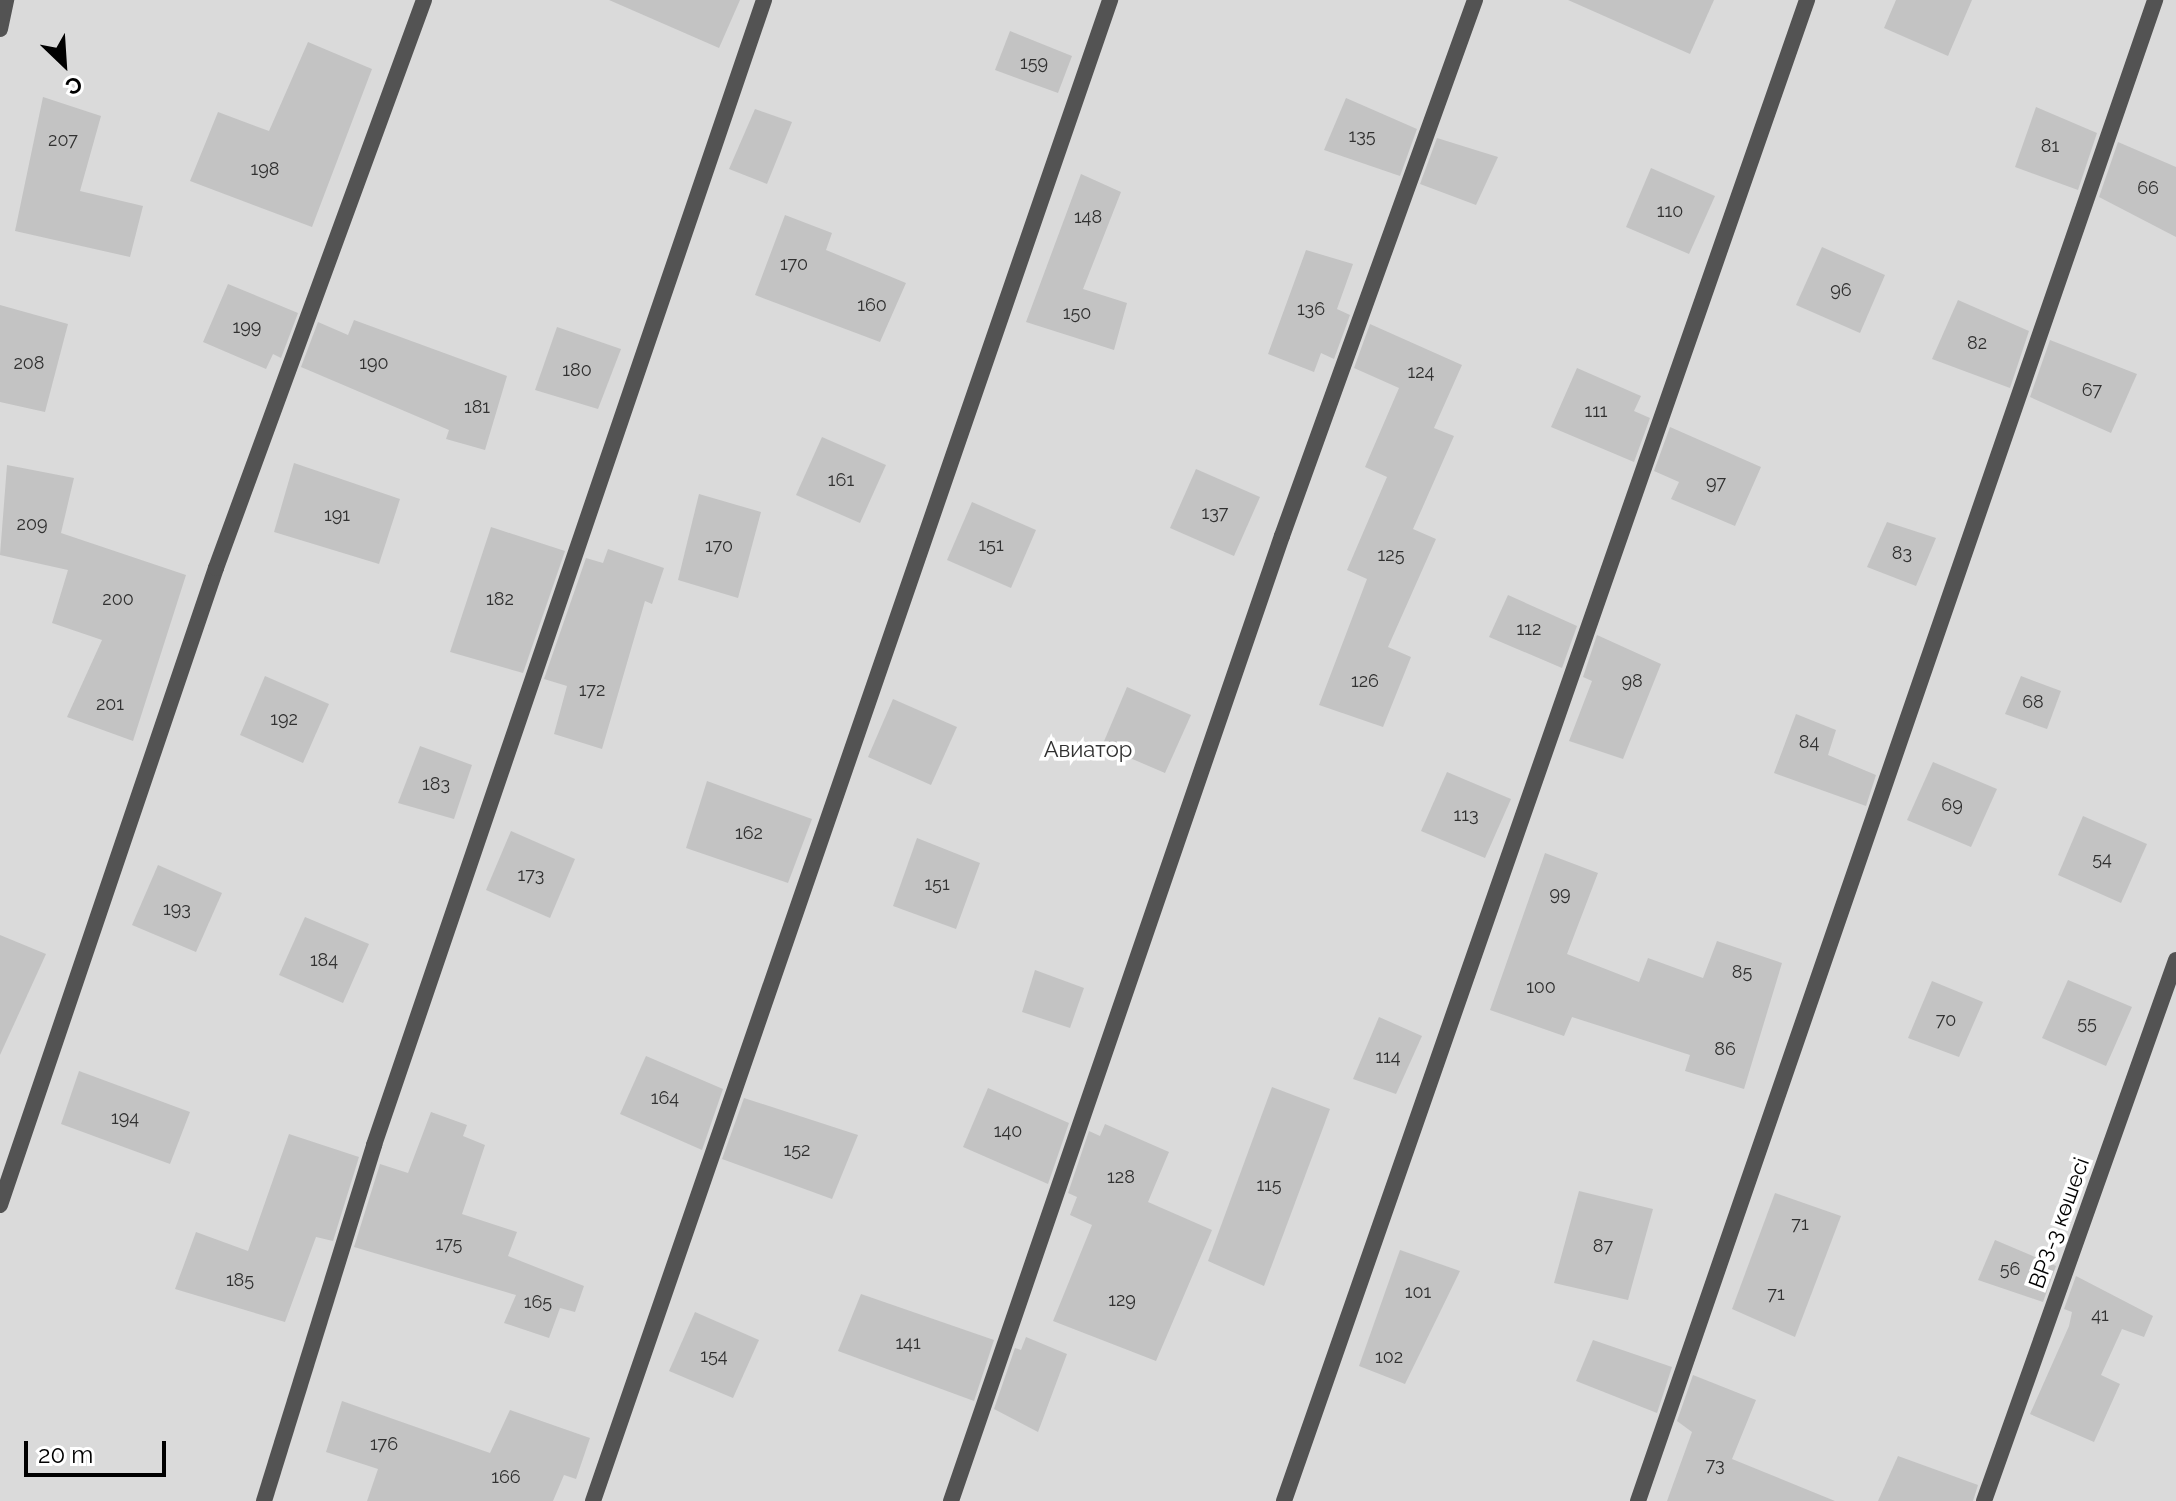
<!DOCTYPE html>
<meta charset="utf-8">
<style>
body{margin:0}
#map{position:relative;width:2176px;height:1501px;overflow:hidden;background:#fff;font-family:Raleway,sans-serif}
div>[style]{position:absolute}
.green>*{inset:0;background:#dadada}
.building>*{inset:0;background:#c3c3c3}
.street>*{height:16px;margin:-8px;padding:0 8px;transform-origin:8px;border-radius:8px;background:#535353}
span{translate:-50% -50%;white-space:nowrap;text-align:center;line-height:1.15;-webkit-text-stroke:7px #fff;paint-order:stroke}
.number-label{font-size:18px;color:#313131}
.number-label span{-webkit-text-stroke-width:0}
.park-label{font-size:22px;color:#313131}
.street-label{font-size:22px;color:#000}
.north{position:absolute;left:24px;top:24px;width:80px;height:80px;-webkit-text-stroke:6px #fff;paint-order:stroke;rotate:155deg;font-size:22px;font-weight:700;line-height:32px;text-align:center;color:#000}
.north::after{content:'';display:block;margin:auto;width:28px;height:36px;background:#000;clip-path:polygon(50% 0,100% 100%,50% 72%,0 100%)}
.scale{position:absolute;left:24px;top:1441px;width:142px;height:36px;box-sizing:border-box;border:4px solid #000;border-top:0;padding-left:10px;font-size:24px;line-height:28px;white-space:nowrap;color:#000;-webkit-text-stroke:6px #fff;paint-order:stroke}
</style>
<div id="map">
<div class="green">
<i style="clip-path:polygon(0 0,2176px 0,2176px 1501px,0 1501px)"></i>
</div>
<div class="building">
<i style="clip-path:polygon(609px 0,740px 0,719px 48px)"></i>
<i style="clip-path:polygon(1568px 0,1714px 0,1690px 54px)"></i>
<i style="clip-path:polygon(1896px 0,1972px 0,1948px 56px,1884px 28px)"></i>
<i style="clip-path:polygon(1010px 31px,1072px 56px,1058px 93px,995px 70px)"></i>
<i style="clip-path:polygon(308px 42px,372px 69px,312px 227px,190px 181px,218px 112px,269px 131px)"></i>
<i style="clip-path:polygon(43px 97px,101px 116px,80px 191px,143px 206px,130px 257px,15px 231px)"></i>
<i style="clip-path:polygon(1346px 98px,1417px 129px,1400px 176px,1324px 150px)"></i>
<i style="clip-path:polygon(2036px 107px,2097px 133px,2078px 190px,2015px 167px)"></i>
<i style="clip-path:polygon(755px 109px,792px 122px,767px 184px,729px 169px)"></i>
<i style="clip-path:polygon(1437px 138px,1498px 157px,1476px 205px,1420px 184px)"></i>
<i style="clip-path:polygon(2118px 142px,2176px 167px,2176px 237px,2099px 197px)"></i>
<i style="clip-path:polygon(1651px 168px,1715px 196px,1689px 254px,1626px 227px)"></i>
<i style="clip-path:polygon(1081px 174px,1121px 192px,1083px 289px,1127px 303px,1114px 350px,1026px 322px)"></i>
<i style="clip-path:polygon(785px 215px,832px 233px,826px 250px,906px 283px,880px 342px,755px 295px)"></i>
<i style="clip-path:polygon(1822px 247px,1885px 275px,1860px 333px,1796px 305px)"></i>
<i style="clip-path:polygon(1306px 250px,1353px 264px,1337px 309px,1350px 315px,1334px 359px,1321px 353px,1314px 372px,1268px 354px)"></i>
<i style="clip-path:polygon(228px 284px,298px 313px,281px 358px,273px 354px,266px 369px,203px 342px)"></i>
<i style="clip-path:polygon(1958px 300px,2029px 331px,2010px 388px,1932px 359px)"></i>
<i style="clip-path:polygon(0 305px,68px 324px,45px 412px,0 402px)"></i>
<i style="clip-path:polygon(354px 320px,507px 376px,485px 450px,446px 439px,449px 430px,301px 367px,318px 322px,348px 335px)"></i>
<i style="clip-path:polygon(1370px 324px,1462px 365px,1434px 428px,1454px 436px,1413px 529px,1436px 539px,1388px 647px,1411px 657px,1383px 727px,1319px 705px,1367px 579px,1347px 570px,1387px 477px,1365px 467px,1399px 388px,1354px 368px)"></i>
<i style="clip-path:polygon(557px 327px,621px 349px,598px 409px,535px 390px)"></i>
<i style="clip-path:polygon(2050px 340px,2137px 374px,2111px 433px,2030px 397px)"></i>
<i style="clip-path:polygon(1577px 368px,1641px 396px,1634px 411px,1650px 418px,1634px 462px,1551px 427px)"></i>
<i style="clip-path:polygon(1670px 427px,1761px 467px,1735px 526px,1671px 499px,1679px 482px,1654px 471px)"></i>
<i style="clip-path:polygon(822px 437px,886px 465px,860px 523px,796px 495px)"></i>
<i style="clip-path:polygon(294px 463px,400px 499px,379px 564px,274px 532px)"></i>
<i style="clip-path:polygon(7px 465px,74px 478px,61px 533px,186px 575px,133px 741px,67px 717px,102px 640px,52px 623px,68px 570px,0 555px)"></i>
<i style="clip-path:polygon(1196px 469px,1260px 497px,1234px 556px,1170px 528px)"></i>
<i style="clip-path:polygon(699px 494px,761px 512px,738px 598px,678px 580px)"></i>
<i style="clip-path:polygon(972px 502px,1036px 530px,1011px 588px,947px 560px)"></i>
<i style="clip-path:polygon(1887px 522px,1936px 538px,1916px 586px,1867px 567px)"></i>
<i style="clip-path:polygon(491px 527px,565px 551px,523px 673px,450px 652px)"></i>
<i style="clip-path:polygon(608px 549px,664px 568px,652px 604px,645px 601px,602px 749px,554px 734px,567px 686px,544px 679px,586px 558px,603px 563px)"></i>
<i style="clip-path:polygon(1508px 595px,1577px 626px,1562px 668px,1489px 637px)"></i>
<i style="clip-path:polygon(1597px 635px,1661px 664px,1623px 759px,1569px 741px,1592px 681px,1583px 677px)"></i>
<i style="clip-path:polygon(265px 676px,329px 704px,303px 763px,240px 735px)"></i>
<i style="clip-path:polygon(2021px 676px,2061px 691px,2047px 729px,2005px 714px)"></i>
<i style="clip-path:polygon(1127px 687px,1191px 715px,1165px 773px,1102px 746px)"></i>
<i style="clip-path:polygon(893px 699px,957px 727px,931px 785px,868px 757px)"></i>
<i style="clip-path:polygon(1796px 714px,1836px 730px,1828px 755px,1876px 775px,1866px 806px,1774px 773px)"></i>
<i style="clip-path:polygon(420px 746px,472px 765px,454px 819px,398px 803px)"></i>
<i style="clip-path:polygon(1933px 762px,1997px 789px,1971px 847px,1907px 820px)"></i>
<i style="clip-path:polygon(1447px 772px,1511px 799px,1485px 858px,1421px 831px)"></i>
<i style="clip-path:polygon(707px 781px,812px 819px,788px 883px,686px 848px)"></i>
<i style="clip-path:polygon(2083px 816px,2147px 844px,2121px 903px,2058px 875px)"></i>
<i style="clip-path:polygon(511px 831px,575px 859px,550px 918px,486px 890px)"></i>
<i style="clip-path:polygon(917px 838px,980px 863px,956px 929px,893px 906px)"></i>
<i style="clip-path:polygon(1545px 853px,1598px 873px,1567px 954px,1639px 982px,1648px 958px,1703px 978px,1717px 941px,1782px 963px,1744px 1089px,1685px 1071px,1690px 1055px,1572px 1017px,1564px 1036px,1490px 1010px)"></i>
<i style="clip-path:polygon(158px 865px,222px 893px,196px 952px,132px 925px)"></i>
<i style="clip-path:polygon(305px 917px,369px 944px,343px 1003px,279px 975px)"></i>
<i style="clip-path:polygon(0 935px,46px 954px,0 1055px)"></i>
<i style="clip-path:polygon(1035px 970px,1084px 988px,1070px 1028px,1022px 1012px)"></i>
<i style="clip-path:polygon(2068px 980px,2132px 1007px,2106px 1066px,2042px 1038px)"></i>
<i style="clip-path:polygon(1932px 981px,1983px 1002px,1959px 1057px,1908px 1038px)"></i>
<i style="clip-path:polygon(1379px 1017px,1422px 1036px,1396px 1094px,1353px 1079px)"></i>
<i style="clip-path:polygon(646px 1056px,723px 1089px,702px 1150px,620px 1114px)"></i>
<i style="clip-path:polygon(79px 1071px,190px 1112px,170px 1164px,61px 1124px)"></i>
<i style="clip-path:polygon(1272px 1087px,1330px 1109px,1264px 1286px,1208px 1261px)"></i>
<i style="clip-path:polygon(988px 1088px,1069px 1123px,1048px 1184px,963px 1147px)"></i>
<i style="clip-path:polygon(744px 1098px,858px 1135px,832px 1199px,722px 1159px)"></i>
<i style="clip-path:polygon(431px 1112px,467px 1125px,463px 1136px,485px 1145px,462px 1214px,517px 1232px,508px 1256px,584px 1286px,575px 1312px,560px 1308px,549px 1338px,504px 1323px,516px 1295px,354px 1247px,380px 1164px,408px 1173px)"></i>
<i style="clip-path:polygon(1105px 1124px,1169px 1152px,1148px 1202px,1212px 1230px,1156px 1361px,1053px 1321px,1092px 1225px,1070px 1215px,1077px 1197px,1068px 1193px,1089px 1131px,1100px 1136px)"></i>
<i style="clip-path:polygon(289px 1134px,359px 1157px,333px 1241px,316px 1237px,285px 1322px,175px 1289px,196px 1232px,248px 1251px)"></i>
<i style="clip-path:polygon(1579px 1191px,1653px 1209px,1628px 1300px,1554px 1283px)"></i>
<i style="clip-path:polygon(1775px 1193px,1841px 1216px,1795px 1337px,1732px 1309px)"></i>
<i style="clip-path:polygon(1995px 1240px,2056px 1266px,2043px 1302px,1978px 1280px)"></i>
<i style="clip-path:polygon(1400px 1250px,1460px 1271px,1405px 1384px,1359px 1366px)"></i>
<i style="clip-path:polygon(2076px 1276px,2153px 1316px,2144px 1337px,2122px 1329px,2101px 1375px,2120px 1384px,2094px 1442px,2030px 1414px,2069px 1326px,2072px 1312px,2064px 1309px)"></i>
<i style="clip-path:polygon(861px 1294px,994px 1340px,974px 1401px,838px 1351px)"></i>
<i style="clip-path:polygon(695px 1312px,759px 1340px,733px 1398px,669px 1371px)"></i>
<i style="clip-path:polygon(1026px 1337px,1067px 1354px,1038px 1432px,994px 1409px,1015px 1348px,1021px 1350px)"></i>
<i style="clip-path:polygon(1593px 1340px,1672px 1367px,1657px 1413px,1576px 1381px)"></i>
<i style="clip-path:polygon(1693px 1375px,1756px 1400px,1732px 1459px,1835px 1501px,1667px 1501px,1692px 1432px,1677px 1421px)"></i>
<i style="clip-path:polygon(342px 1401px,490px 1453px,510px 1410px,590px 1438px,576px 1479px,564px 1475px,553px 1501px,367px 1501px,378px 1469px,326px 1452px)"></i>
<i style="clip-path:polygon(1898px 1456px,1978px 1485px,1973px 1501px,1878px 1501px)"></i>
</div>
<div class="street">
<i style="left:0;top:29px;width:30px;rotate:-78deg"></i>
<i style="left:0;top:1205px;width:673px;rotate:-71.27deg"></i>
<i style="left:216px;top:568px;width:605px;rotate:-69.89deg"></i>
<i style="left:264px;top:1501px;width:373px;rotate:-72.8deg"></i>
<i style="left:374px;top:1145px;width:1210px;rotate:-71.19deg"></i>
<i style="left:593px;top:1501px;width:1588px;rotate:-70.99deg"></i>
<i style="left:951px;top:1501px;width:1020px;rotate:-71.07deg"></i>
<i style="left:1282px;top:536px;width:570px;rotate:-70.2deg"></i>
<i style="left:1284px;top:1501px;width:1590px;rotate:-70.79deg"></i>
<i style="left:1638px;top:1501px;width:1588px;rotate:-70.99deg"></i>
<i style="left:1984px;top:1501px;width:574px;rotate:-70.46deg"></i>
</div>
<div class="number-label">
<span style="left:1034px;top:63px">159</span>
<span style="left:1362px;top:136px">135</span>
<span style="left:63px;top:140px">207</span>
<span style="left:2050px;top:146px">81</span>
<span style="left:265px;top:169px">198</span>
<span style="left:2148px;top:188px">66</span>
<span style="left:1670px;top:211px">110</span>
<span style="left:1088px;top:217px">148</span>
<span style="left:794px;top:264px">170</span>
<span style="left:1841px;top:290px">96</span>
<span style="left:872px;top:305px">160</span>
<span style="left:1311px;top:309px">136</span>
<span style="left:1077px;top:313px">150</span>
<span style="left:247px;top:327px">199</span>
<span style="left:1977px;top:343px">82</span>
<span style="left:29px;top:363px">208</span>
<span style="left:374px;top:363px">190</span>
<span style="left:577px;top:370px">180</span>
<span style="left:1421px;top:372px">124</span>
<span style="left:2092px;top:390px">67</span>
<span style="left:477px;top:407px">181</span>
<span style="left:1596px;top:411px">111</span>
<span style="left:841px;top:480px">161</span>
<span style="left:1716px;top:483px">97</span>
<span style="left:1215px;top:513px">137</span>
<span style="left:337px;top:515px">191</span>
<span style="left:32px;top:524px">209</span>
<span style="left:991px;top:545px">151</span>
<span style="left:719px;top:546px">170</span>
<span style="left:1902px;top:553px">83</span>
<span style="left:1391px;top:555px">125</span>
<span style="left:118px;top:599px">200</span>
<span style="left:500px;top:599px">182</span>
<span style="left:1529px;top:629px">112</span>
<span style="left:1365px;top:681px">126</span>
<span style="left:1632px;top:681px">98</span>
<span style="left:592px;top:690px">172</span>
<span style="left:2033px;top:702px">68</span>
<span style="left:110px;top:704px">201</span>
<span style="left:284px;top:719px">192</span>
<span style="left:1809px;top:742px">84</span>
<span style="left:436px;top:784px">183</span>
<span style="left:1952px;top:805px">69</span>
<span style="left:1466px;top:815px">113</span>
<span style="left:749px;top:833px">162</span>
<span style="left:2102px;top:859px">54</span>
<span style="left:531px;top:875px">173</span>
<span style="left:937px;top:884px">151</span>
<span style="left:1560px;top:894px">99</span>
<span style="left:177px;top:909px">193</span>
<span style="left:324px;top:960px">184</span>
<span style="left:1742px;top:972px">85</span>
<span style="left:1541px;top:987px">100</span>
<span style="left:1946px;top:1020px">70</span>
<span style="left:2087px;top:1023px">55</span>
<span style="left:1725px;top:1049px">86</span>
<span style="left:1388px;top:1057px">114</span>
<span style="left:665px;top:1098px">164</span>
<span style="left:125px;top:1118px">194</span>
<span style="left:1008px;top:1131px">140</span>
<span style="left:797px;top:1150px">152</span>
<span style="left:1121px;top:1177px">128</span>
<span style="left:1269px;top:1185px">115</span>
<span style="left:1800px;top:1224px">71</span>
<span style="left:449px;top:1244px">175</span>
<span style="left:1603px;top:1246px">87</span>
<span style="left:2010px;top:1269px">56</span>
<span style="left:240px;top:1280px">185</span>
<span style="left:1418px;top:1292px">101</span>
<span style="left:1776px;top:1294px">71</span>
<span style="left:1122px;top:1300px">129</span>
<span style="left:538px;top:1302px">165</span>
<span style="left:2100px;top:1315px">41</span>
<span style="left:908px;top:1343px">141</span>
<span style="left:714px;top:1356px">154</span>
<span style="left:1389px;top:1357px">102</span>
<span style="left:384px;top:1444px">176</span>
<span style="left:1715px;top:1465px">73</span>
<span style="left:506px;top:1477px">166</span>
</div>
<div class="park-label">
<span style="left:1088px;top:750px">Авиатор</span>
</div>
<div class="street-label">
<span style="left:2059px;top:1223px;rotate:-70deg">ВРЗ-3 көшесі</span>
</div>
<div class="north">С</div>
<div class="scale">20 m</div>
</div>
